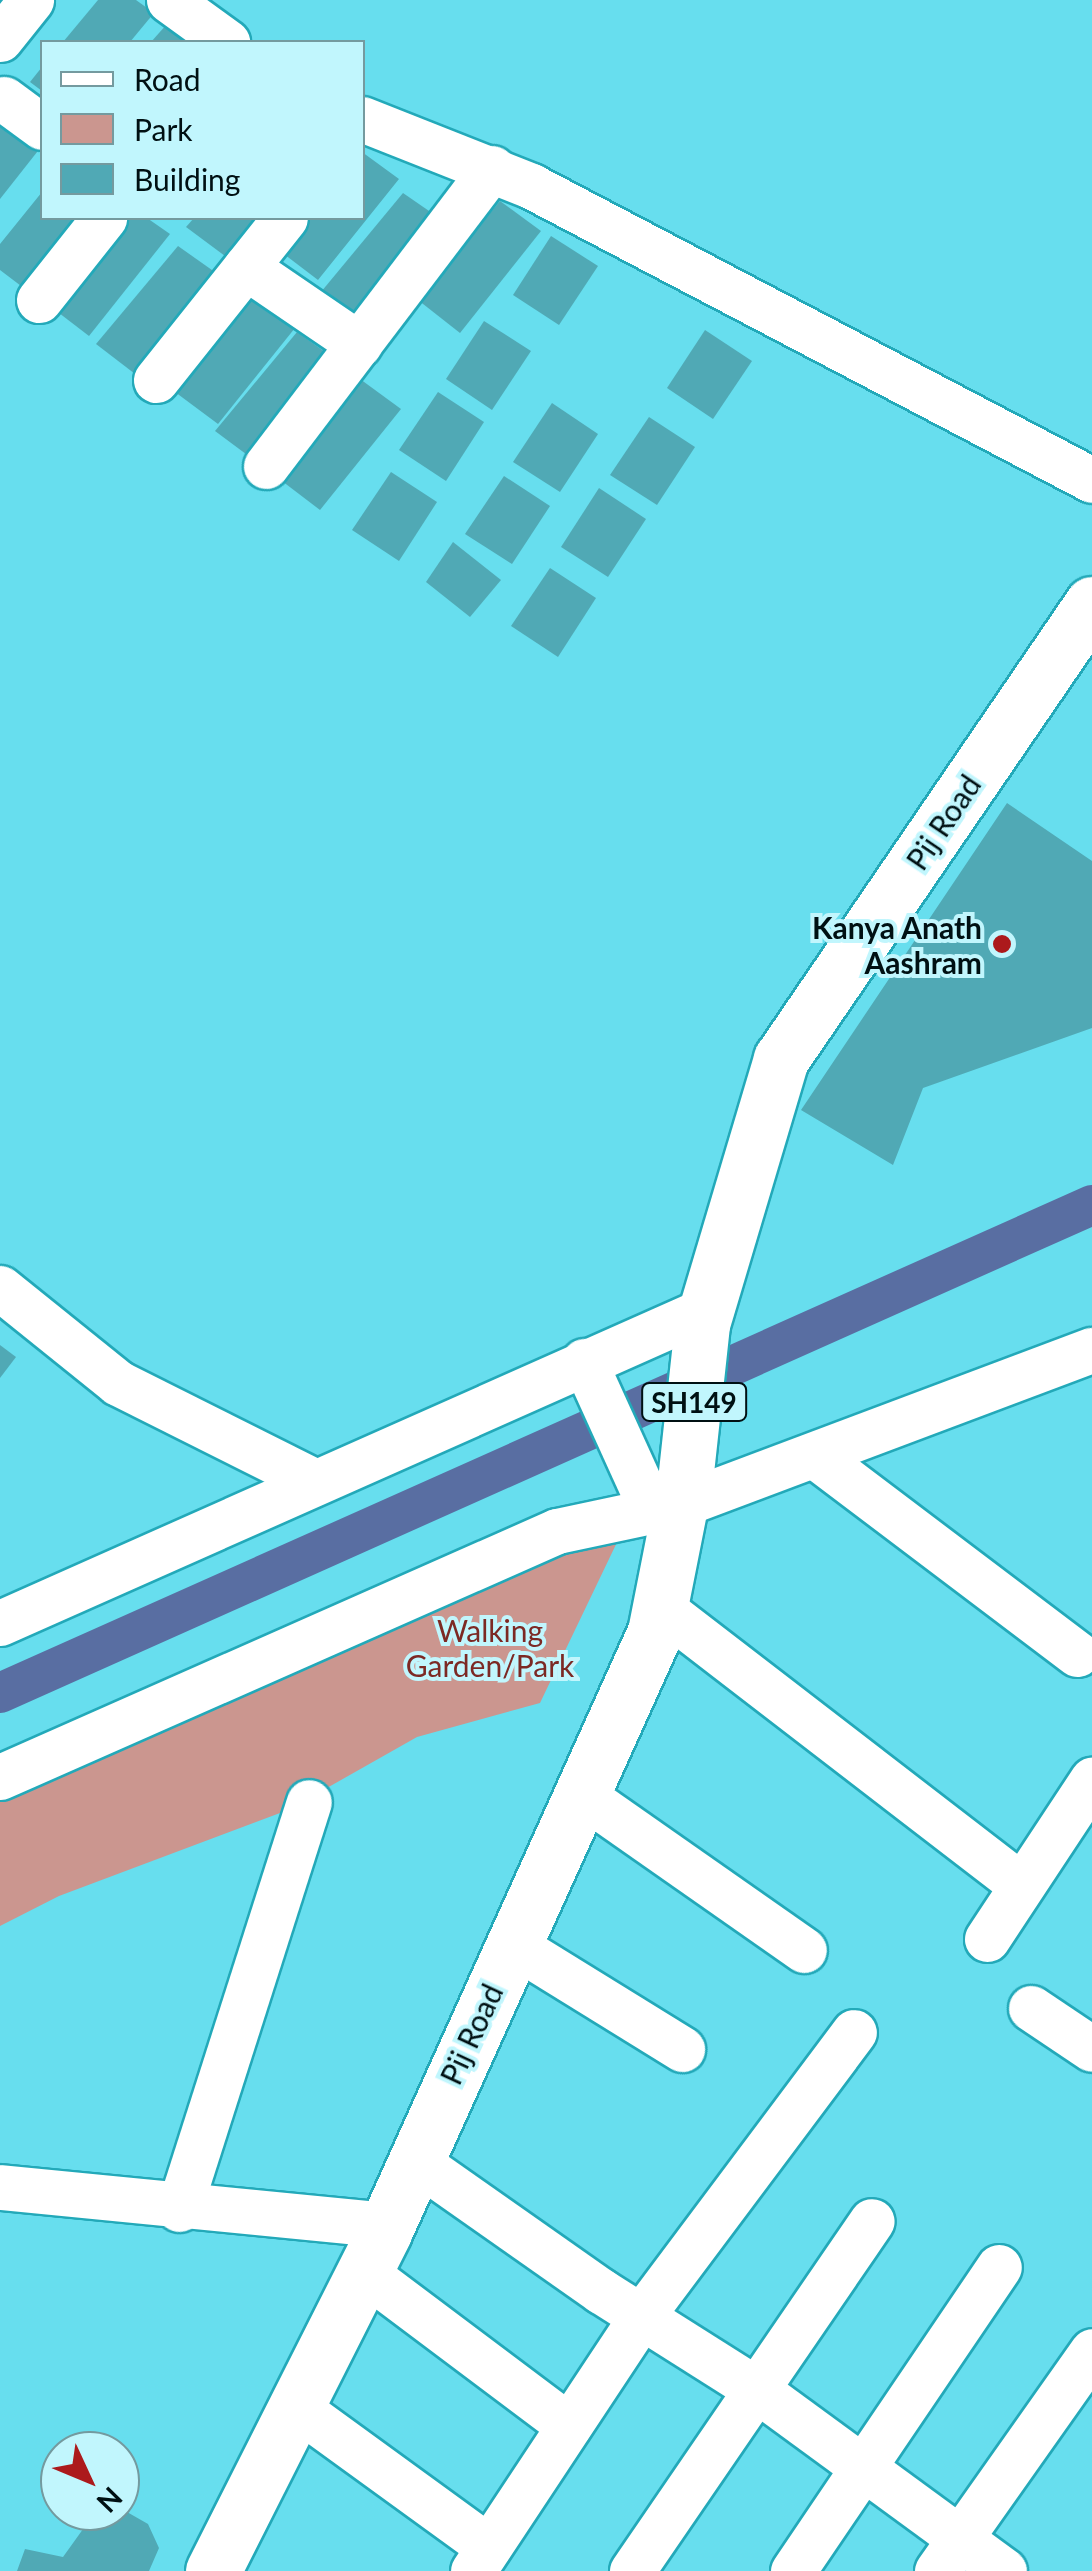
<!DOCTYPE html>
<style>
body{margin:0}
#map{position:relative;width:1092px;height:2571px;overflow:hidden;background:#67deee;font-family:Lato,sans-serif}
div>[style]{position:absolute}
.green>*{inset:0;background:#cb968f}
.canal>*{height:40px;margin:-20px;padding:0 20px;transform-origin:20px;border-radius:20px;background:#596ea2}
.building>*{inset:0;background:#50a9b5}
.roads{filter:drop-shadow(2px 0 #23a9b9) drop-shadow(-2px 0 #23a9b9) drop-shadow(0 2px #23a9b9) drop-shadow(0 -2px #23a9b9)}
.minor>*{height:45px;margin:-22.5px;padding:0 22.5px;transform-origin:22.5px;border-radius:22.5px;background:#fff}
.primary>*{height:55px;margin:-27.5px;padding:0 27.5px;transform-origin:27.5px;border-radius:27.5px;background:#fff}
.dots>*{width:28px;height:28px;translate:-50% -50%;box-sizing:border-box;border:5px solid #c1f6fd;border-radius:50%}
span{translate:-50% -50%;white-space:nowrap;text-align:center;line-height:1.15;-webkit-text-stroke:8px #c1f6fd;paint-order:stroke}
.shield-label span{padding:2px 8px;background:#c1f6fd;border:2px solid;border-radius:8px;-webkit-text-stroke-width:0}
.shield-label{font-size:28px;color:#001013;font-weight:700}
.street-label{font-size:30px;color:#001013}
.poi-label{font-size:30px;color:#001013;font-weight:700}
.right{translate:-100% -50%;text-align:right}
.park-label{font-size:30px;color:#7c2924}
.legend{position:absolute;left:40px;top:40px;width:325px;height:180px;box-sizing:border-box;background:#c1f6fd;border:2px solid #749a9f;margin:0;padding:12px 18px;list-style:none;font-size:30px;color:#001013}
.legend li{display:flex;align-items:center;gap:20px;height:50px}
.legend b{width:50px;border:2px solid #749a9f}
.north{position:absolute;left:40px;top:2431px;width:100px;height:100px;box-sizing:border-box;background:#c1f6fd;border:2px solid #749a9f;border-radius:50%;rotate:134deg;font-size:28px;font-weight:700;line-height:40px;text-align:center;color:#001013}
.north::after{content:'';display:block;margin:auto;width:35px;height:45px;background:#ac1a1c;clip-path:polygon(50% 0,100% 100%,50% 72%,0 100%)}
</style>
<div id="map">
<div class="green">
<i style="clip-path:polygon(621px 1534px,540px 1703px,417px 1737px,288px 1810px,59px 1896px,0 1926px,0 1794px,562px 1543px)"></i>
</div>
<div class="canal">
<i style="left:0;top:1693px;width:1196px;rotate:-24.08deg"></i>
</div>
<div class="building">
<i style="clip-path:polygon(98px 0,136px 0,154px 13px,130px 42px,63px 42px)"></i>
<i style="clip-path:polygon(167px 24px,193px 42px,151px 42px)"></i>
<i style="clip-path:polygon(42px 67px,42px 91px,30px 82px)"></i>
<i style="clip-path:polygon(0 118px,41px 147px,0 199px)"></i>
<i style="clip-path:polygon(362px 152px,399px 179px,318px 280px,276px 248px,301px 218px,362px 218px)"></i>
<i style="clip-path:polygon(42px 192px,42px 218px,89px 218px,29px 292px,0 270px,0 244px)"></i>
<i style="clip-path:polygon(403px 193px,445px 222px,364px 324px,321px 292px)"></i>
<i style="clip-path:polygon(500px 201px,541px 231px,460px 333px,418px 300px)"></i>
<i style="clip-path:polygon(117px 218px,147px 218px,170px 234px,89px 336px,46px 303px)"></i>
<i style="clip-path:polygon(194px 218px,262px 218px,229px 259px,186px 227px)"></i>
<i style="clip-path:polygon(551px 236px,598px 266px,559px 325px,513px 295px)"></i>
<i style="clip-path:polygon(178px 246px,219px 275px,139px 377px,96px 344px)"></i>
<i style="clip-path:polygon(256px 293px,299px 323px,218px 424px,175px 392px)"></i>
<i style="clip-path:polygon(484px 321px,531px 351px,492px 410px,446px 379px)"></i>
<i style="clip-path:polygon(705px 330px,752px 361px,713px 419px,667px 388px)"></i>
<i style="clip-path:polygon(297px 332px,339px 362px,258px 463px,215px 431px)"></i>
<i style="clip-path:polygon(360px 379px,401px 409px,320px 510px,278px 478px)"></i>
<i style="clip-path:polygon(438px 392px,484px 422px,446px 481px,399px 450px)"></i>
<i style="clip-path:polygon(552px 403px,598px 434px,560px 492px,513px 462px)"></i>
<i style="clip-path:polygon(649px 417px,695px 447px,657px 505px,610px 475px)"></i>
<i style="clip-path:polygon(391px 472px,437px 502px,399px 561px,352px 530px)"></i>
<i style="clip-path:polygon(504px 476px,550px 506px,512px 564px,465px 534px)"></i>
<i style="clip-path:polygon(599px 488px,646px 519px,608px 577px,561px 547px)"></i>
<i style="clip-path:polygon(453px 542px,501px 580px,470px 617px,426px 582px)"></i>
<i style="clip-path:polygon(550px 568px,596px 598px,558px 657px,511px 626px)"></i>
<i style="clip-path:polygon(1007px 803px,1092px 861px,1092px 1028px,923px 1088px,893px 1165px,801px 1110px)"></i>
<i style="clip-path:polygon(0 1345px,16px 1357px,0 1378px)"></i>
<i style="clip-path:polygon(120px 2508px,148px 2524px,159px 2548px,149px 2571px,17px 2571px,25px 2549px,63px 2557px,96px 2511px)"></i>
</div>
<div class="roads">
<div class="minor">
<i style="left:169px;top:0;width:72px;rotate:35.9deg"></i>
<i style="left:0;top:39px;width:50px;rotate:-51.5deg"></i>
<i style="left:4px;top:99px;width:47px;rotate:36.4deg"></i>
<i style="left:362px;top:119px;width:182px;rotate:21.6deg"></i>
<i style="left:531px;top:186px;width:633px;rotate:27.66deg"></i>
<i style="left:246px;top:267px;width:137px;rotate:34.3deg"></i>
<i style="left:39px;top:300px;width:105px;rotate:-51.6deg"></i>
<i style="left:156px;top:380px;width:207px;rotate:-51.5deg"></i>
<i style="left:266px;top:466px;width:374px;rotate:-52.8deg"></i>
<i style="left:0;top:1288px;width:151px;rotate:38.8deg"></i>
<i style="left:118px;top:1383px;width:219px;rotate:26.6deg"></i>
<i style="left:584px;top:1361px;width:165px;rotate:65.6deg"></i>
<i style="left:814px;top:1455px;width:330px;rotate:37.1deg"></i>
<i style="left:660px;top:1607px;width:454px;rotate:37.6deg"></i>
<i style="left:0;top:1623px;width:774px;rotate:-23.95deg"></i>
<i style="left:0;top:1777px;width:609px;rotate:-23.83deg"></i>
<i style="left:557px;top:1531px;width:125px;rotate:-12deg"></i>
<i style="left:679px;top:1505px;width:441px;rotate:-20.6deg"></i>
<i style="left:581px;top:1794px;width:272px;rotate:35deg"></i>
<i style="left:987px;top:1939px;width:191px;rotate:-56.6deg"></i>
<i style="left:512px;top:1944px;width:200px;rotate:31.7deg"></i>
<i style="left:1031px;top:2008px;width:73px;rotate:33.9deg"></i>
<i style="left:413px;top:2159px;width:230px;rotate:35.1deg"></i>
<i style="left:601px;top:2291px;width:180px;rotate:32.3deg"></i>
<i style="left:753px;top:2387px;width:311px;rotate:36.2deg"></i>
<i style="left:0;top:2187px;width:389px;rotate:5.6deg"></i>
<i style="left:179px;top:2209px;width:427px;rotate:-72.3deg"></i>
<i style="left:364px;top:2272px;width:256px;rotate:36.9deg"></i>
<i style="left:296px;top:2407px;width:238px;rotate:36deg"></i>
<i style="left:473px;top:2571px;width:308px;rotate:-56.5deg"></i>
<i style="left:643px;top:2314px;width:352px;rotate:-53.2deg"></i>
<i style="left:632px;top:2571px;width:424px;rotate:-55.6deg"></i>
<i style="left:793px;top:2571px;width:367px;rotate:-55.9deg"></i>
<i style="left:937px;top:2571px;width:269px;rotate:-54.8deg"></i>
</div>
<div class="primary">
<i style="left:213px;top:2571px;width:380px;rotate:-63.2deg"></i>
<i style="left:384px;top:2232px;width:658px;rotate:-65.69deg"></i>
<i style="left:655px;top:1632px;width:154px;rotate:-78.8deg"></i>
<i style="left:685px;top:1481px;width:158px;rotate:-83.8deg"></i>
<i style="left:702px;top:1324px;width:277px;rotate:-73.4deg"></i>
<i style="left:781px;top:1059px;width:551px;rotate:-55.65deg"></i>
</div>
</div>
<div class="dots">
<i style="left:1002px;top:944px;background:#ac1a1c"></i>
</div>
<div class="shield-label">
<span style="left:694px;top:1402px">SH149</span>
</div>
<div class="street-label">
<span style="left:943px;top:822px;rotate:-56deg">Pij Road</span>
<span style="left:471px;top:2034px;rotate:-65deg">Pij Road</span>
</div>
<div class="poi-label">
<span class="right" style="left:982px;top:944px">Kanya Anath<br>Aashram</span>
</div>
<div class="park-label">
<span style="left:490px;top:1647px">Walking<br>Garden/Park</span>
</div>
<ul class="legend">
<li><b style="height:12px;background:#fff"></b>Road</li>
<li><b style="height:28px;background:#cb968f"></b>Park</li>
<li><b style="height:28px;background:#50a9b5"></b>Building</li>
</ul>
<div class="north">N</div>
</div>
